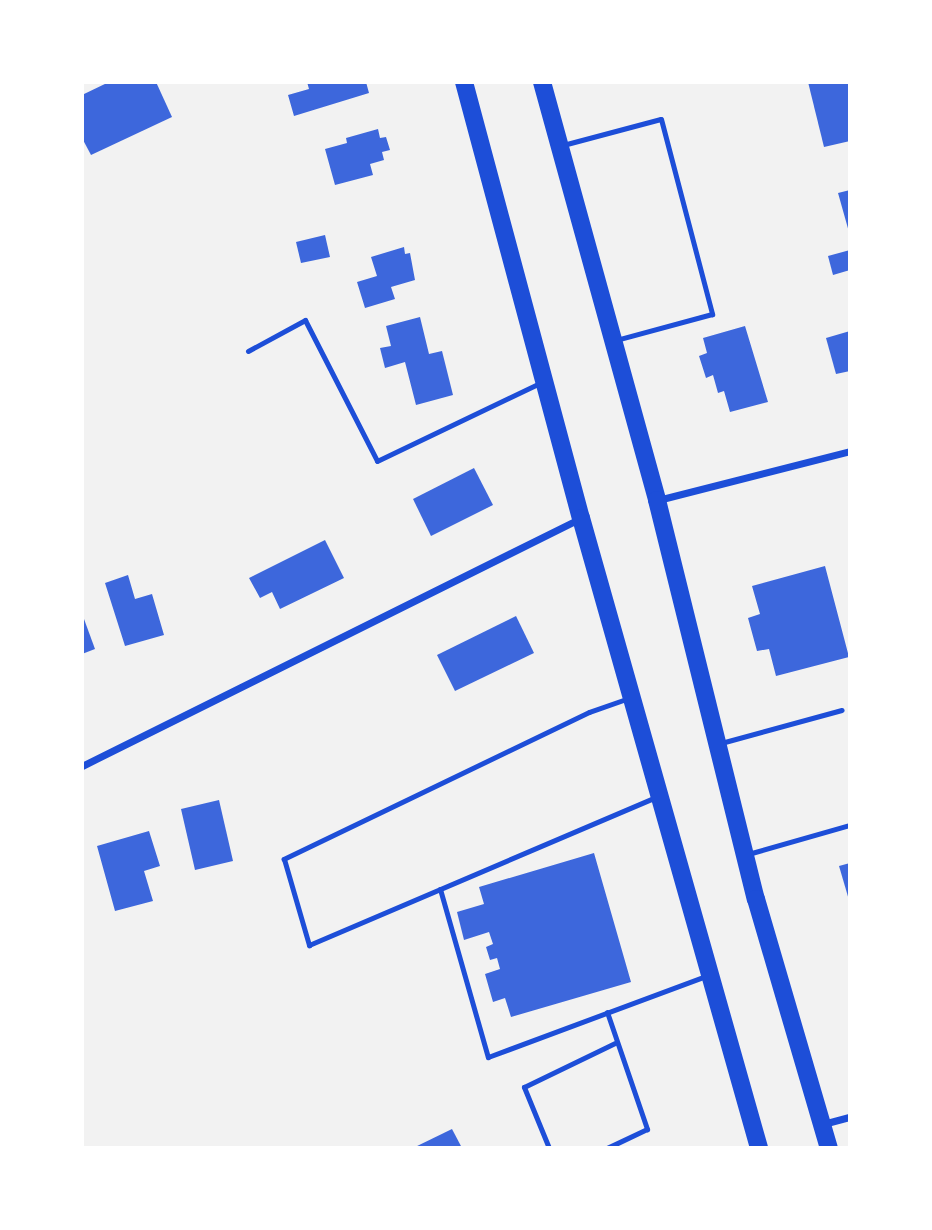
<!DOCTYPE html>
<style>
body{margin:0}
#map{position:relative;width:932px;height:1230px;overflow:hidden;background:#f2f2f2;font-family:Ubuntu,sans-serif}
div>[style]{position:absolute}
.building>*{inset:0;background:#3d67dc}
.service>*{height:5px;margin:-2.5px;padding:0 2.5px;transform-origin:2.5px;border-radius:2.5px;background:#1d4ed8}
.minor>*{height:7px;margin:-3.5px;padding:0 3.5px;transform-origin:3.5px;border-radius:3.5px;background:#1d4ed8}
.primary>*{height:18px;margin:-9px;padding:0 9px;transform-origin:9px;border-radius:9px;background:#1d4ed8}
span{translate:-50% -50%;white-space:nowrap;text-align:center;line-height:1.15;-webkit-text-stroke:5px #fff;paint-order:stroke}
.frame{position:absolute;inset:0;border:84px solid #fff;pointer-events:none}
</style>
<div id="map">
<div class="building">
<i style="clip-path:polygon(109px 82px,156px 82px,172px 117px,91px 155px,82px 138px,82px 95px)"></i>
<i style="clip-path:polygon(307px 82px,366px 82px,369px 93px,294px 116px,288px 95px,309px 89px)"></i>
<i style="clip-path:polygon(808px 82px,850px 82px,850px 141px,824px 147px)"></i>
<i style="clip-path:polygon(378px 129px,380px 138px,386px 137px,390px 150px,382px 152px,384px 160px,370px 164px,373px 175px,335px 185px,325px 149px,347px 143px,346px 138px)"></i>
<i style="clip-path:polygon(850px 190px,850px 232px,849px 232px,838px 193px)"></i>
<i style="clip-path:polygon(325px 235px,330px 257px,301px 263px,296px 242px)"></i>
<i style="clip-path:polygon(404px 247px,405px 254px,410px 253px,415px 280px,391px 287px,395px 299px,365px 308px,357px 282px,377px 276px,371px 257px)"></i>
<i style="clip-path:polygon(850px 250px,850px 270px,833px 275px,828px 256px)"></i>
<i style="clip-path:polygon(420px 317px,429px 354px,442px 351px,453px 395px,416px 405px,405px 362px,385px 368px,380px 348px,391px 346px,386px 326px)"></i>
<i style="clip-path:polygon(745px 326px,768px 402px,730px 412px,724px 391px,718px 393px,713px 375px,706px 378px,699px 356px,707px 353px,703px 338px)"></i>
<i style="clip-path:polygon(850px 331px,850px 371px,836px 374px,826px 338px)"></i>
<i style="clip-path:polygon(474px 468px,493px 505px,431px 536px,413px 499px)"></i>
<i style="clip-path:polygon(325px 540px,344px 578px,280px 609px,272px 592px,260px 598px,249px 578px)"></i>
<i style="clip-path:polygon(825px 566px,849px 657px,776px 676px,769px 649px,757px 651px,748px 618px,760px 614px,752px 586px)"></i>
<i style="clip-path:polygon(128px 575px,135px 599px,152px 594px,164px 635px,125px 646px,105px 583px)"></i>
<i style="clip-path:polygon(516px 616px,534px 653px,455px 691px,437px 655px)"></i>
<i style="clip-path:polygon(84px 619px,95px 649px,82px 654px,82px 620px)"></i>
<i style="clip-path:polygon(219px 800px,233px 861px,195px 870px,181px 809px)"></i>
<i style="clip-path:polygon(149px 831px,160px 866px,144px 871px,153px 901px,115px 911px,97px 846px)"></i>
<i style="clip-path:polygon(594px 853px,631px 982px,511px 1017px,505px 998px,493px 1002px,485px 974px,500px 969px,497px 958px,490px 960px,486px 947px,493px 944px,489px 932px,464px 940px,457px 912px,484px 904px,479px 887px)"></i>
<i style="clip-path:polygon(850px 863px,850px 900px,849px 900px,839px 866px)"></i>
<i style="clip-path:polygon(452px 1129px,462px 1148px,413px 1148px)"></i>
</div>
<div class="service">
<i style="left:563px;top:145px;width:101px;rotate:-14.9deg"></i>
<i style="left:661px;top:119px;width:202px;rotate:75.3deg"></i>
<i style="left:712px;top:314px;width:99px;rotate:164.8deg"></i>
<i style="left:248px;top:351px;width:65px;rotate:-28.5deg"></i>
<i style="left:305px;top:320px;width:158px;rotate:62.9deg"></i>
<i style="left:377px;top:461px;width:183px;rotate:-25.6deg"></i>
<i style="left:629px;top:698px;width:42px;rotate:160.7deg"></i>
<i style="left:589px;top:712px;width:339px;rotate:154.3deg"></i>
<i style="left:284px;top:859px;width:90px;rotate:73.8deg"></i>
<i style="left:309px;top:945px;width:377px;rotate:-23.1deg"></i>
<i style="left:721px;top:743px;width:125px;rotate:-15.3deg"></i>
<i style="left:748px;top:854px;width:106px;rotate:-15.9deg"></i>
<i style="left:440px;top:889px;width:175px;rotate:74.1deg"></i>
<i style="left:488px;top:1057px;width:235px;rotate:-20.4deg"></i>
<i style="left:607px;top:1012px;width:124px;rotate:71.1deg"></i>
<i style="left:647px;top:1129px;width:44px;rotate:154.6deg"></i>
<i style="left:549px;top:1148px;width:66px;rotate:-112.3deg"></i>
<i style="left:524px;top:1087px;width:101px;rotate:-25.8deg"></i>
</div>
<div class="minor">
<i style="left:658px;top:500px;width:198px;rotate:-14.3deg"></i>
<i style="left:82px;top:766px;width:557px;rotate:-26.43deg"></i>
<i style="left:823px;top:1124px;width:28px;rotate:-15deg"></i>
</div>
<div class="primary">
<i style="left:464px;top:82px;width:451px;rotate:75deg"></i>
<i style="left:581px;top:518px;width:655px;rotate:74.22deg"></i>
<i style="left:542px;top:82px;width:434px;rotate:74.6deg"></i>
<i style="left:657px;top:500px;width:411px;rotate:76.1deg"></i>
<i style="left:756px;top:899px;width:259px;rotate:73.7deg"></i>
</div>
<div class="frame"></div>
</div>
